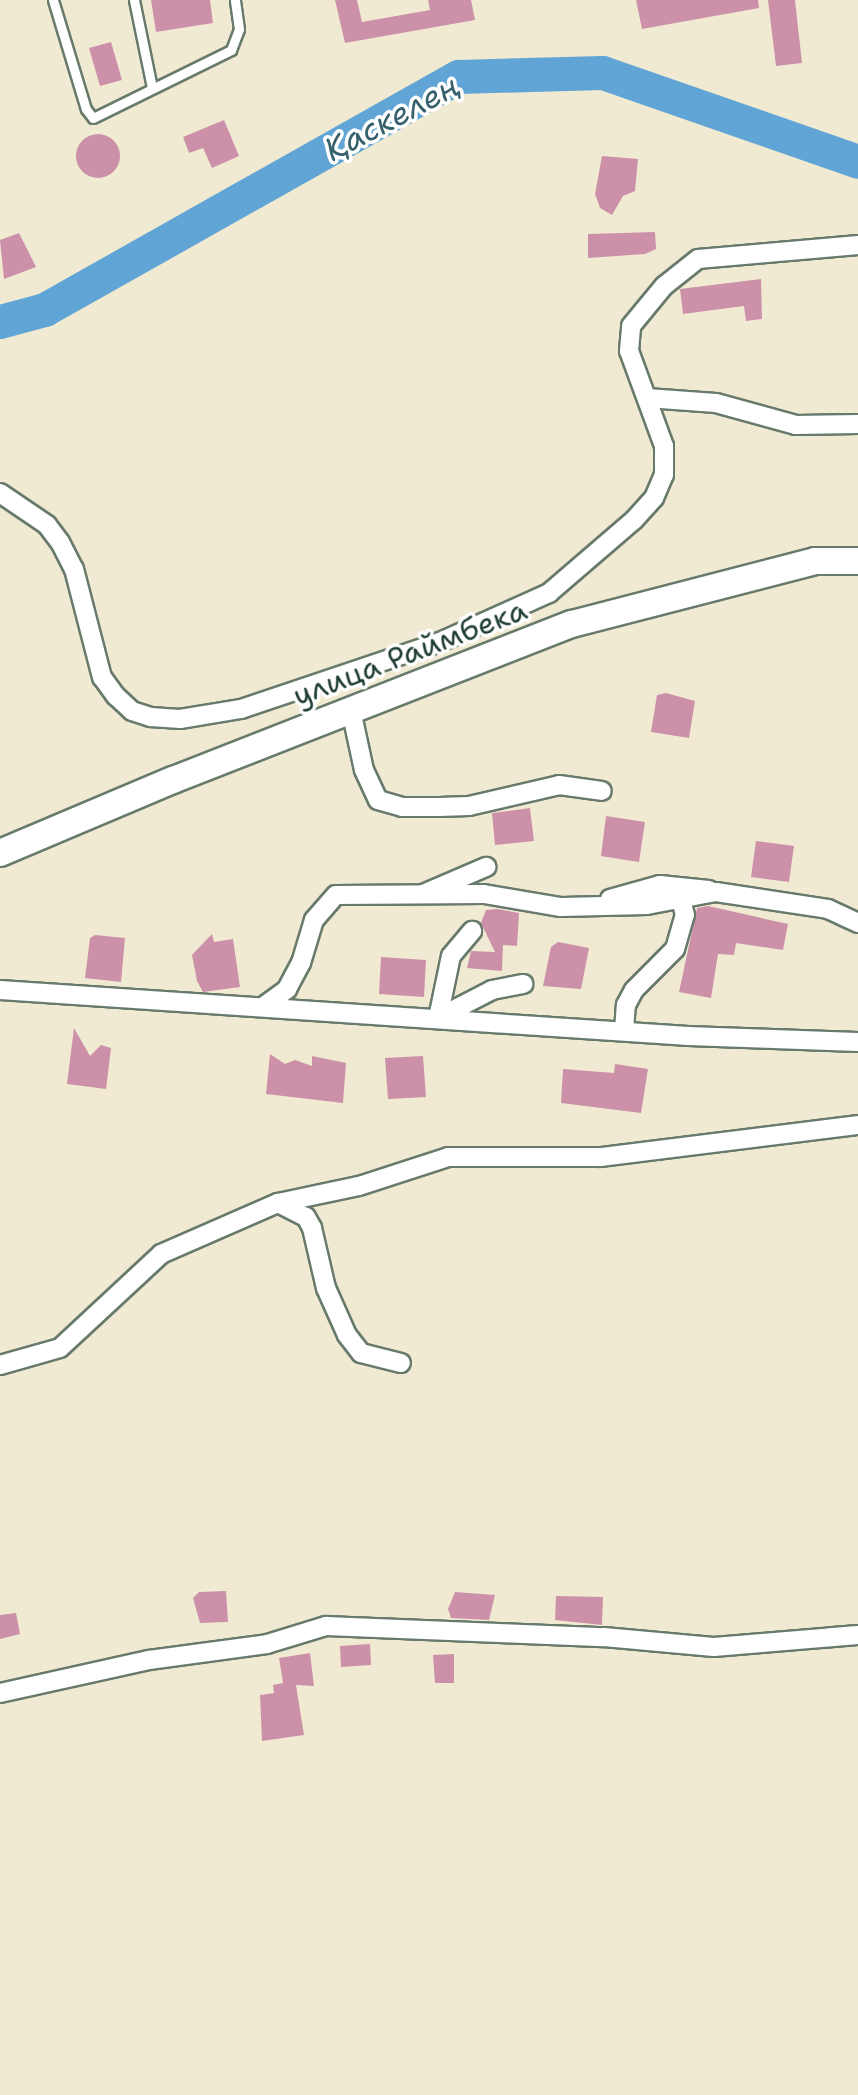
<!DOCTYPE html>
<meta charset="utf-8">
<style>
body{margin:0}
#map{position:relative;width:858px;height:2095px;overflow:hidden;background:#f1ead2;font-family:"Shantell Sans",sans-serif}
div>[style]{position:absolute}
.river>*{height:34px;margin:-17px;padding:0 17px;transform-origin:17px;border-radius:17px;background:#60a5d5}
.building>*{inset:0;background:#cc91a9}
.round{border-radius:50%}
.roads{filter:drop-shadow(2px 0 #687a6b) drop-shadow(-2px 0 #687a6b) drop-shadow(0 2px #687a6b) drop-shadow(0 -2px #687a6b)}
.lane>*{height:9px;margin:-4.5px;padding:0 4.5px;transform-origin:4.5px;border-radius:4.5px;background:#fff}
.street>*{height:18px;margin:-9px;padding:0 9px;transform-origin:9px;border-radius:9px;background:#fff}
.secondary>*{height:26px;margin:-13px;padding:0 13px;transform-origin:13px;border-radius:13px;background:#fff}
span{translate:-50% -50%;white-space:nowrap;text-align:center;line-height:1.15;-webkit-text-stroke:7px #fff;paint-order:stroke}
.street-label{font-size:30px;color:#1f3d34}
.water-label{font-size:32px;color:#36616c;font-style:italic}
</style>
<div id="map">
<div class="river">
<i style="left:0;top:322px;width:47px;rotate:-14.9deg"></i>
<i style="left:45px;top:310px;width:475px;rotate:-29.4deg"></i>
<i style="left:459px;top:77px;width:144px;rotate:-1.6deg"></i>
<i style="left:603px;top:73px;width:270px;rotate:19.2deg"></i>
</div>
<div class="building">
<i style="clip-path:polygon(151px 0,210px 0,213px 23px,156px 32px)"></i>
<i style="clip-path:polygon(335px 0,357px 0,362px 22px,430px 10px,428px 0,471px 0,475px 20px,345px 43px)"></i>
<i style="clip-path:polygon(636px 0,758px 0,759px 8px,642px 29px)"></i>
<i style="clip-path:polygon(768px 0,795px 0,802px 63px,776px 66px)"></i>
<i style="clip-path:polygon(111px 42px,122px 80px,100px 86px,89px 48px)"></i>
<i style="clip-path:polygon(224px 120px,239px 156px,212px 168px,203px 148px,189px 153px,183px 137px)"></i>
<i class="round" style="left:76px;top:134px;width:44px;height:44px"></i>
<i style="clip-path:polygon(602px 156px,638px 159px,635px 191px,623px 196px,612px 215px,600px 208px,595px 194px)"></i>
<i style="clip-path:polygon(655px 232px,656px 249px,645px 254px,588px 258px,588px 234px)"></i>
<i style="clip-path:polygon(19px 233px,36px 267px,4px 279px,0 240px)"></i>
<i style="clip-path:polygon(761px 279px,762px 319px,746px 321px,744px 306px,683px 314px,680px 289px)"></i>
<i style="clip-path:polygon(666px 693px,695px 701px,689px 738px,651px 732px,657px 695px)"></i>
<i style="clip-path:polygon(530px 808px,534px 841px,495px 845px,492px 813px)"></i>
<i style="clip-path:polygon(606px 816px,645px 822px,639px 862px,601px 856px)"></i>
<i style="clip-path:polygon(756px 841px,794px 846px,789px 882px,751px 877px)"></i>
<i style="clip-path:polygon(708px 906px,788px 924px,783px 950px,736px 943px,734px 955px,718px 954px,711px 998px,679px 992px,697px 908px)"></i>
<i style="clip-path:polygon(498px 909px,519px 913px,517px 946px,503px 945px,502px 971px,467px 968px,471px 951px,495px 952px,481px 923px,486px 910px)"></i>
<i style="clip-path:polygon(212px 934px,214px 942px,233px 939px,240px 987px,203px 992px,197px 981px,192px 955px)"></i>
<i style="clip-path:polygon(95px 935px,125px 938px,121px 982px,85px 978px,90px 938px)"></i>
<i style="clip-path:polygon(558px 942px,589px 948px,581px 989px,543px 986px,551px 947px)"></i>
<i style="clip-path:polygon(381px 957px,426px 960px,424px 997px,379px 994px)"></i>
<i style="clip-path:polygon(74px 1028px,90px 1056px,101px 1045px,111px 1048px,106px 1089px,67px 1084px)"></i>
<i style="clip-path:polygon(270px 1054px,285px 1064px,295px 1060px,312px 1066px,312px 1056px,346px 1063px,343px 1103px,266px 1094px)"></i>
<i style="clip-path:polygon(423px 1056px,426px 1097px,388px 1099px,385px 1058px)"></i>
<i style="clip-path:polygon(615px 1064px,648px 1069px,641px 1113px,561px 1103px,563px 1069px,614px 1073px)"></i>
<i style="clip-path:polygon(226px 1591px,228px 1622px,200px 1623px,193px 1598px,199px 1592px)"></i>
<i style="clip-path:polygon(455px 1592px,495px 1595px,489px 1620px,451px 1618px,448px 1609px)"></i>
<i style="clip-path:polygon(556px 1596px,603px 1597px,602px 1625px,555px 1620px)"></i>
<i style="clip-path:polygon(16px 1613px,20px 1634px,0 1639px,0 1615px)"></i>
<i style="clip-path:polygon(370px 1644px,371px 1665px,341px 1667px,340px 1646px)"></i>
<i style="clip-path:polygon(310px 1653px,314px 1686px,296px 1685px,304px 1735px,262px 1741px,260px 1695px,274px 1693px,273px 1685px,283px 1683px,279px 1658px)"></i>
<i style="clip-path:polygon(454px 1654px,454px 1683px,435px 1683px,433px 1655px)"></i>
</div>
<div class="roads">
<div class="lane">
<i style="left:53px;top:0;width:114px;rotate:73.2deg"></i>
<i style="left:86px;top:109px;width:11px;rotate:52deg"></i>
<i style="left:93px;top:118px;width:154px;rotate:-26.2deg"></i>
<i style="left:231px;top:50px;width:22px;rotate:-69deg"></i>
<i style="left:239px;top:29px;width:29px;rotate:-98deg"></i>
<i style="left:134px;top:0;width:90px;rotate:78.4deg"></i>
</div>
<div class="street">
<i style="left:647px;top:398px;width:69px;rotate:4.1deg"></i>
<i style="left:716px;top:403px;width:83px;rotate:15.4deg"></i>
<i style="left:796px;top:425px;width:62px;rotate:-0.9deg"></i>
<i style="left:0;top:493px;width:57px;rotate:34.2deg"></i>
<i style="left:47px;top:525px;width:21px;rotate:53deg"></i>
<i style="left:60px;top:542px;width:30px;rotate:63deg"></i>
<i style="left:74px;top:569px;width:112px;rotate:75.5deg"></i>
<i style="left:102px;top:677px;width:24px;rotate:54deg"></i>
<i style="left:116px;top:696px;width:22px;rotate:43deg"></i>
<i style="left:132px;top:711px;width:20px;rotate:18deg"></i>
<i style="left:151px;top:717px;width:29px;rotate:4deg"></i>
<i style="left:180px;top:719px;width:62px;rotate:-9.3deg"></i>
<i style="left:241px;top:709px;width:210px;rotate:-18.6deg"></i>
<i style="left:440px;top:642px;width:120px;rotate:-24.2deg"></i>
<i style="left:549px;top:593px;width:112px;rotate:-40.7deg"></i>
<i style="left:634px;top:520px;width:30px;rotate:-48deg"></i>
<i style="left:654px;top:498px;width:25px;rotate:-67deg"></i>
<i style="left:664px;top:475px;width:29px;rotate:-90deg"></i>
<i style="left:664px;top:446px;width:101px;rotate:-110.2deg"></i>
<i style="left:629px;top:351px;width:25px;rotate:-85deg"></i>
<i style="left:631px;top:326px;width:52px;rotate:-50.5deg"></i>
<i style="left:664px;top:286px;width:43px;rotate:-38.5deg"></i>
<i style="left:698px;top:259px;width:161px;rotate:-5deg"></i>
<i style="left:351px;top:710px;width:61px;rotate:77.8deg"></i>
<i style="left:364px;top:770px;width:33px;rotate:65deg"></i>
<i style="left:378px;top:800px;width:25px;rotate:16deg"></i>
<i style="left:402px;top:807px;width:37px"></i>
<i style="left:439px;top:807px;width:30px;rotate:-2deg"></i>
<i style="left:469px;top:806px;width:92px;rotate:-13.1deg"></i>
<i style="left:559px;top:785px;width:43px;rotate:7.9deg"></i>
<i style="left:423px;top:894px;width:69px;rotate:-23.2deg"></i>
<i style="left:610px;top:899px;width:52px;rotate:-15.6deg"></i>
<i style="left:660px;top:885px;width:49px;rotate:5.8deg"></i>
<i style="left:0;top:990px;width:690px;rotate:3.83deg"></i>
<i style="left:688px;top:1036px;width:170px;rotate:2deg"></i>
<i style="left:264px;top:1006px;width:29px;rotate:-36deg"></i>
<i style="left:287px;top:989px;width:30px;rotate:-62deg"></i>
<i style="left:301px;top:963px;width:45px;rotate:-73.2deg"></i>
<i style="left:314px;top:920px;width:33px;rotate:-49deg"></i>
<i style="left:336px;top:895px;width:148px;rotate:-0.4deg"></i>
<i style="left:484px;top:894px;width:78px;rotate:9.6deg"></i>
<i style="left:561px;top:907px;width:86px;rotate:-1.3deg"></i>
<i style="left:647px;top:905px;width:70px;rotate:-10.7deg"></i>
<i style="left:716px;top:892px;width:113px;rotate:8.6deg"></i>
<i style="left:828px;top:909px;width:33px;rotate:25deg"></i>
<i style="left:438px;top:1018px;width:63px;rotate:-78.2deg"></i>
<i style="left:451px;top:956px;width:33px;rotate:-50deg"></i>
<i style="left:438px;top:1018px;width:61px;rotate:-27.4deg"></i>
<i style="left:492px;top:990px;width:32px;rotate:-11deg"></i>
<i style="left:624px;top:1031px;width:26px;rotate:-86deg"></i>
<i style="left:626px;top:1005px;width:17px;rotate:-62deg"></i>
<i style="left:634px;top:990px;width:58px;rotate:-45deg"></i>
<i style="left:675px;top:949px;width:35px;rotate:-74deg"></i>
<i style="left:685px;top:915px;width:16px;rotate:-105deg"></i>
<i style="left:278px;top:1203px;width:31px;rotate:27deg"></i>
<i style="left:306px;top:1217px;width:13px;rotate:61deg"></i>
<i style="left:312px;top:1228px;width:62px;rotate:76.9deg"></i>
<i style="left:326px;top:1288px;width:51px;rotate:65.9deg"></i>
<i style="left:347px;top:1335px;width:23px;rotate:52deg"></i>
<i style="left:361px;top:1353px;width:41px;rotate:14deg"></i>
<i style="left:0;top:1365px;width:62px;rotate:-15.8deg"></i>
<i style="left:60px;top:1348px;width:138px;rotate:-42.9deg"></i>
<i style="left:161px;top:1254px;width:128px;rotate:-23.6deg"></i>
<i style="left:278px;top:1203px;width:83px;rotate:-11.9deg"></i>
<i style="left:359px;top:1186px;width:94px;rotate:-18deg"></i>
<i style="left:448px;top:1157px;width:153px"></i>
<i style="left:601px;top:1157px;width:259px;rotate:-7.1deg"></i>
<i style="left:0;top:1693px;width:153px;rotate:-12.5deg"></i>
<i style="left:149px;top:1660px;width:119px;rotate:-7.7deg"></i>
<i style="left:267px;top:1644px;width:62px;rotate:-17deg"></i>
<i style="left:326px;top:1626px;width:278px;rotate:2.3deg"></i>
<i style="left:604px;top:1637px;width:110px;rotate:5.2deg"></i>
<i style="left:714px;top:1647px;width:144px;rotate:-4.8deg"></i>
</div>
<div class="secondary">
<i style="left:0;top:853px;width:188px;rotate:-22.9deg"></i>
<i style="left:173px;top:780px;width:428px;rotate:-21.4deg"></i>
<i style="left:572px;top:624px;width:251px;rotate:-14.5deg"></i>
<i style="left:815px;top:561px;width:43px"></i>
</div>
</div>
<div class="street-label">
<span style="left:410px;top:653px;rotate:-21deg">улица Раймбека</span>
</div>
<div class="water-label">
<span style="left:392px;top:118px;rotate:-28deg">Қаскелең</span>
</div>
</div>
